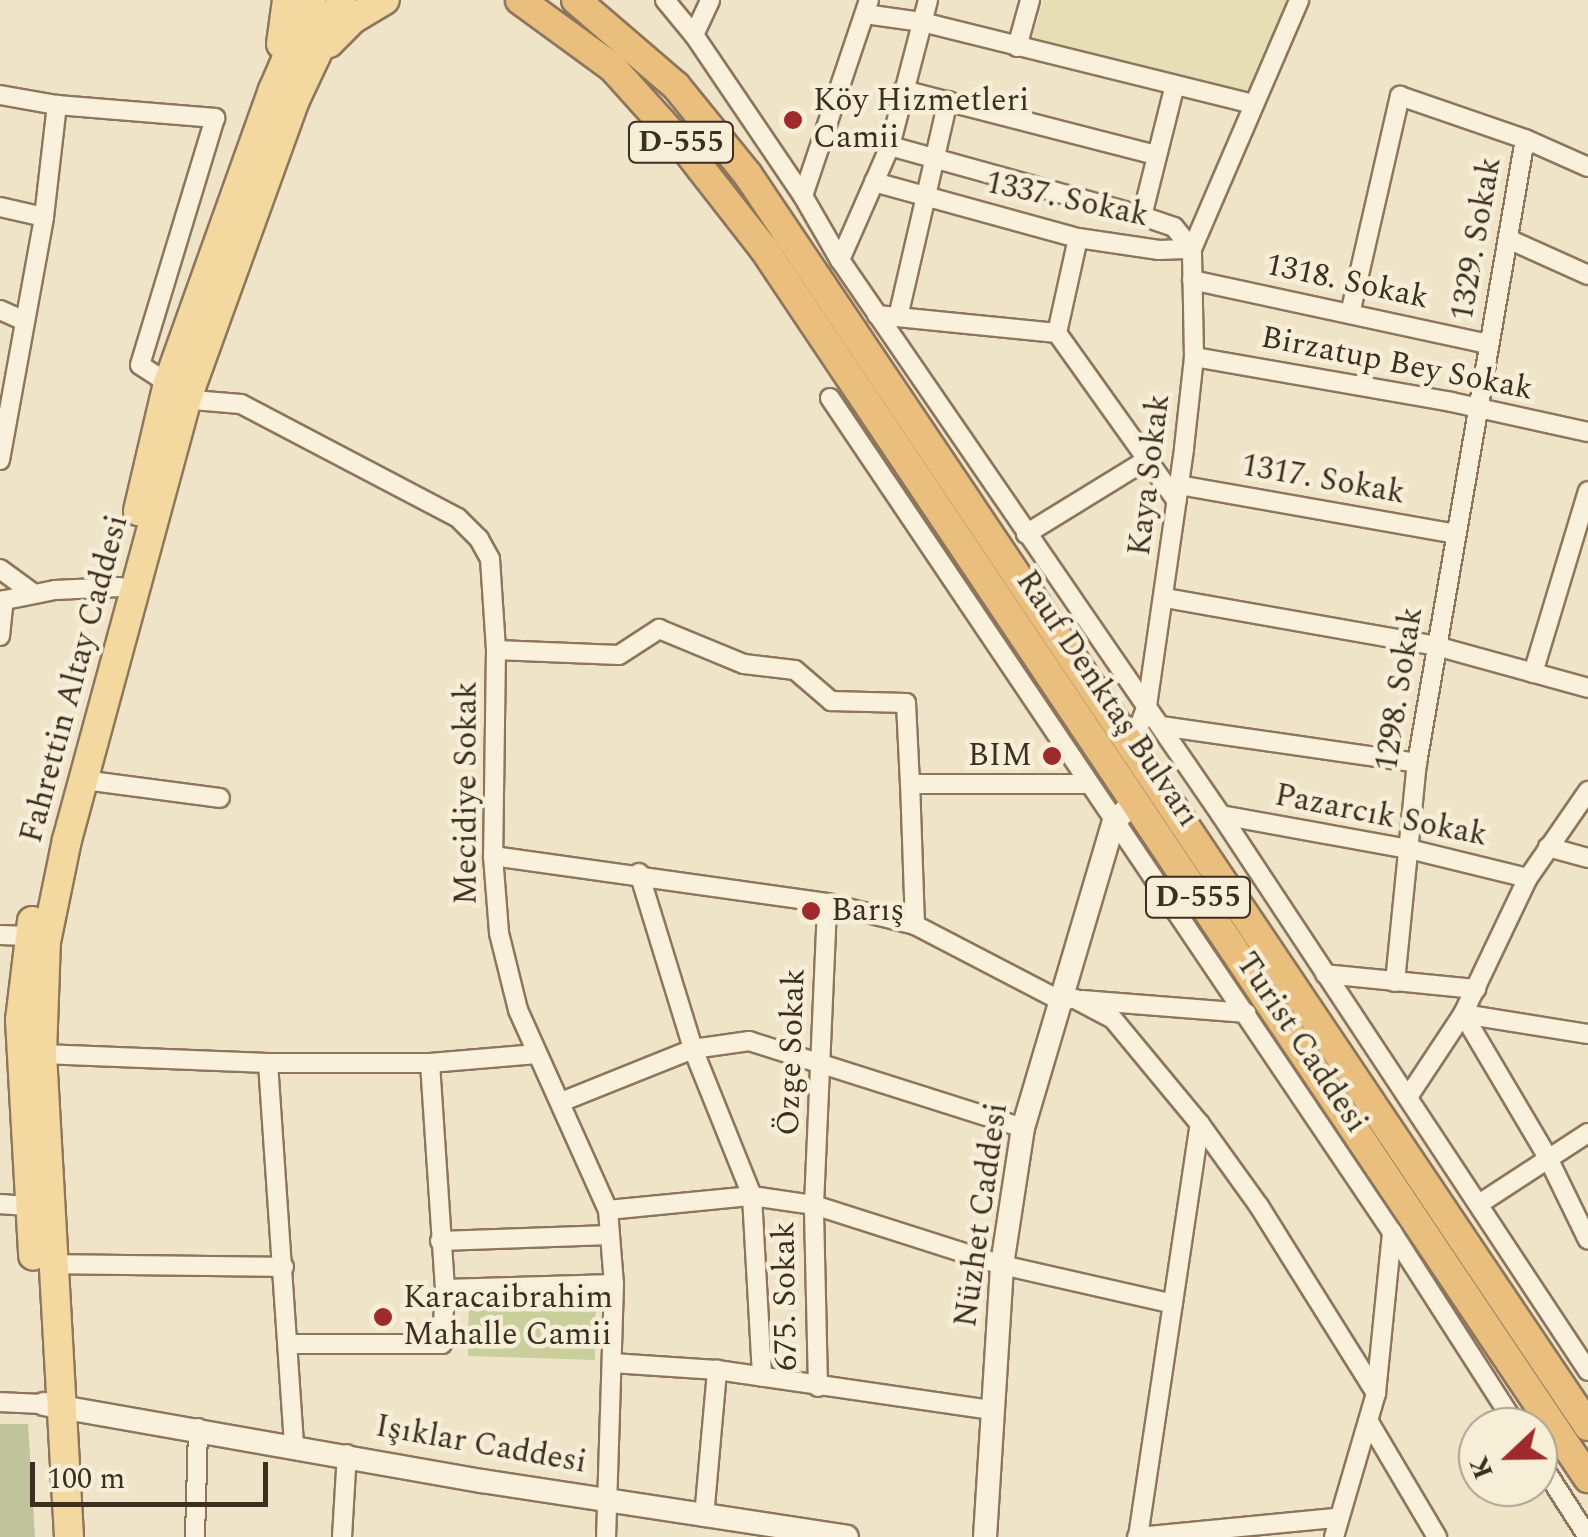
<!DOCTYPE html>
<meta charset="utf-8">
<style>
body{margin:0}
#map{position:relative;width:1588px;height:1537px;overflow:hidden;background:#f0e4c8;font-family:Spectral,serif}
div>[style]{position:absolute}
.farmland>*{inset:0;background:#e6deb5}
.green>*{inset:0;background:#c9cf9b}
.cemetery>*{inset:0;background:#bfc49a}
.roads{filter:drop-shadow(2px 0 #8d765c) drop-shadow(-2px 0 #8d765c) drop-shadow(0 2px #8d765c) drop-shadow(0 -2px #8d765c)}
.minor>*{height:18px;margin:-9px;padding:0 9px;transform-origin:9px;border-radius:9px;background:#faf1dc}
.tertiary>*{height:22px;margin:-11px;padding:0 11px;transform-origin:11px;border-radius:11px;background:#faf1dc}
.primary>*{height:28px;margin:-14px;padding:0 14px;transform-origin:14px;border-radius:14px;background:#f3d9a0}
.trunk>*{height:28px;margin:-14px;padding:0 14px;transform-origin:14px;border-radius:14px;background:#eabe7c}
.dots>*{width:28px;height:28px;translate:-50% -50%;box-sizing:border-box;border:5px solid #f7eed8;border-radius:50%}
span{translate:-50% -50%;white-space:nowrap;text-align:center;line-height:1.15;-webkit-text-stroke:9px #f7eed8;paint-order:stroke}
.shield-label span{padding:2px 8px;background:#f7eed8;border:2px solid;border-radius:8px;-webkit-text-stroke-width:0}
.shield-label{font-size:30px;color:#3d2e20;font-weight:700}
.poi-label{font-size:32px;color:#3d2e20}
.left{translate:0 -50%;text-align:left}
.right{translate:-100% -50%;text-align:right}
.street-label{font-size:32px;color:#3d2e20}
.north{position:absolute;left:1458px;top:1407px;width:100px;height:100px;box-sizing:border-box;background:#f7eed8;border:2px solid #ada18e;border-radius:50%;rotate:248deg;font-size:28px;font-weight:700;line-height:40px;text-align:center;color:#3d2e20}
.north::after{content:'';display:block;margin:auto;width:35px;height:45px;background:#9e2a2b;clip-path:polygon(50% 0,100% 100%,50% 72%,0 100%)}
.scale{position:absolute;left:30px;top:1462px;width:238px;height:45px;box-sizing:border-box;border:5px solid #3d2e20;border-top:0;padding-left:12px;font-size:30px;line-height:35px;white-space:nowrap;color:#3d2e20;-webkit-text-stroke:8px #f7eed8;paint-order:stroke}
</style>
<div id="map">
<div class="farmland">
<i style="clip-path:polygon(1044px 0,1286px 0,1247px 104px,1032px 38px)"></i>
</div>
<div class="green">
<i style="clip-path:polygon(469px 1295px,596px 1299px,595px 1360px,468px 1356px)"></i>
</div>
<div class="cemetery">
<i style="clip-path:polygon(0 1424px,28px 1424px,35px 1537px,0 1537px)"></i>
</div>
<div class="roads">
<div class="minor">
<i style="left:665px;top:0;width:45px;rotate:50.4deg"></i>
<i style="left:694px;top:35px;width:194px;rotate:55.9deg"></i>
<i style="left:803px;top:196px;width:74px;rotate:60deg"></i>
<i style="left:840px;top:260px;width:673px;rotate:55.53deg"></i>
<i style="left:1221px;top:815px;width:666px;rotate:56.57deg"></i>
<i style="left:865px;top:14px;width:58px;rotate:8deg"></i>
<i style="left:922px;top:22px;width:342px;rotate:13.9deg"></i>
<i style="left:694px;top:35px;width:38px;rotate:-65deg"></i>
<i style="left:1017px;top:47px;width:49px;rotate:-74.5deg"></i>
<i style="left:903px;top:90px;width:261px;rotate:14.4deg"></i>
<i style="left:0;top:95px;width:58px;rotate:10deg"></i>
<i style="left:57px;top:105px;width:159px;rotate:4.7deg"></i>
<i style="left:215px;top:118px;width:258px;rotate:106.9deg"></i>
<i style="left:140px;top:365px;width:33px;rotate:33deg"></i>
<i style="left:890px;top:146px;width:262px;rotate:15.5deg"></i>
<i style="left:1142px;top:216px;width:34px;rotate:19deg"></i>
<i style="left:1174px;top:227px;width:28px;rotate:51deg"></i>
<i style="left:874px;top:182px;width:212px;rotate:15.4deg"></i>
<i style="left:1078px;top:238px;width:82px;rotate:8.4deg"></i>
<i style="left:1159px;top:250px;width:33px;rotate:-2deg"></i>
<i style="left:803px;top:196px;width:207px;rotate:-71.4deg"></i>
<i style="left:0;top:207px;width:45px;rotate:12.8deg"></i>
<i style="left:1142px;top:216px;width:135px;rotate:-75.9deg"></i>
<i style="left:1508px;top:239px;width:88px;rotate:24.2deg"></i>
<i style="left:840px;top:260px;width:124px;rotate:-66.3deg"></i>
<i style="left:890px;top:146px;width:151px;rotate:-75.4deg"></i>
<i style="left:1192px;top:280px;width:304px;rotate:12.2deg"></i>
<i style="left:0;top:310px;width:27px;rotate:24deg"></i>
<i style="left:1350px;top:314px;width:224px;rotate:-77.1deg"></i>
<i style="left:1400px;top:96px;width:132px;rotate:19deg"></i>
<i style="left:1525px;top:139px;width:69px;rotate:24deg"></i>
<i style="left:877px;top:315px;width:181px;rotate:5.7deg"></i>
<i style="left:1057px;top:333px;width:206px;rotate:54.5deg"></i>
<i style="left:898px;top:317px;width:222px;rotate:-77deg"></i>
<i style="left:1057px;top:333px;width:97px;rotate:-77.5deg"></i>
<i style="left:1194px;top:357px;width:261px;rotate:9.9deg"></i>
<i style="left:1451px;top:402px;width:140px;rotate:12.4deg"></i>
<i style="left:830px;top:398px;width:1006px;rotate:56.03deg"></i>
<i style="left:1392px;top:1232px;width:232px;rotate:57.3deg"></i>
<i style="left:181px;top:399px;width:60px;rotate:4.8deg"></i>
<i style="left:241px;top:404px;width:245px;rotate:27.7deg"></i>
<i style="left:458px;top:518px;width:30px;rotate:45deg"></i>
<i style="left:479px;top:539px;width:23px;rotate:61deg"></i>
<i style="left:490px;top:559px;width:91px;rotate:86.2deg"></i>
<i style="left:496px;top:650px;width:206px;rotate:90.8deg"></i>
<i style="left:493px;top:856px;width:77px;rotate:85.5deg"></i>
<i style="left:499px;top:933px;width:79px;rotate:76.1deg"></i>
<i style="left:518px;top:1010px;width:219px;rotate:65.8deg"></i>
<i style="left:608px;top:1210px;width:74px;rotate:85.4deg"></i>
<i style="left:614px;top:1284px;width:253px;rotate:91.8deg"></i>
<i style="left:0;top:460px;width:247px;rotate:-79.7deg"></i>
<i style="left:44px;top:217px;width:113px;rotate:-83.4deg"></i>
<i style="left:1179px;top:485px;width:281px;rotate:10deg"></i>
<i style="left:1026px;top:534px;width:143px;rotate:-31.6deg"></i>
<i style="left:0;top:569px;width:42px;rotate:36.3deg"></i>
<i style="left:1165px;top:598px;width:275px;rotate:10deg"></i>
<i style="left:1436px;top:646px;width:158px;rotate:15.4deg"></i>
<i style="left:0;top:601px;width:56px;rotate:-11.3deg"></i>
<i style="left:55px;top:590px;width:65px;rotate:-2.6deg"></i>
<i style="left:0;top:636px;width:36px;rotate:-84deg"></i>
<i style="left:496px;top:650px;width:123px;rotate:2.3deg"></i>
<i style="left:619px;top:655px;width:48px;rotate:-33deg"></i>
<i style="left:659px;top:629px;width:92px;rotate:22.4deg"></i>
<i style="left:744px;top:664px;width:51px;rotate:6.7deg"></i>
<i style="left:795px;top:670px;width:48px;rotate:40.7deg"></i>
<i style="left:831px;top:701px;width:75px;rotate:1.5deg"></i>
<i style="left:906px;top:703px;width:81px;rotate:87.2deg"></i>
<i style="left:1533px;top:673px;width:190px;rotate:-73.2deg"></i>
<i style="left:1161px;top:726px;width:259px;rotate:8.2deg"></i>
<i style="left:1132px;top:744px;width:41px;rotate:-68.5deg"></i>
<i style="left:1147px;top:706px;width:261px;rotate:-81.8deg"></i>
<i style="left:1184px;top:448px;width:92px;rotate:-83.7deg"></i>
<i style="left:1194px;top:357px;width:108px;rotate:-91.1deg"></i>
<i style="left:1192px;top:249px;width:271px;rotate:-66.7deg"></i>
<i style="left:84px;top:780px;width:137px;rotate:7.5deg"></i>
<i style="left:1221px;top:815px;width:191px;rotate:10.3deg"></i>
<i style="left:1409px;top:849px;width:122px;rotate:13.7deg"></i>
<i style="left:1548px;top:847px;width:41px;rotate:15.4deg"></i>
<i style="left:493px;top:856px;width:337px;rotate:8deg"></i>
<i style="left:827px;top:903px;width:91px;rotate:14deg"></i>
<i style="left:915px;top:925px;width:162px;rotate:27.5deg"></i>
<i style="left:1059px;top:1000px;width:16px;rotate:-4deg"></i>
<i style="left:1075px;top:999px;width:43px;rotate:27.8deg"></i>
<i style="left:1113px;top:1019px;width:136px;rotate:50.4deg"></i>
<i style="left:1200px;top:1124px;width:101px;rotate:54.3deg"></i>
<i style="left:1259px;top:1206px;width:221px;rotate:58deg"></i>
<i style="left:639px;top:873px;width:184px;rotate:72.9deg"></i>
<i style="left:693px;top:1049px;width:158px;rotate:68.1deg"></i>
<i style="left:752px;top:1196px;width:181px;rotate:86.8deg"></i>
<i style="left:915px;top:925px;width:141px;rotate:-92deg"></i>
<i style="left:910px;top:784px;width:178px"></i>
<i style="left:0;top:935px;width:29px;rotate:2deg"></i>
<i style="left:1325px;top:974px;width:152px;rotate:5.7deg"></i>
<i style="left:1395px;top:982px;width:220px;rotate:-84.3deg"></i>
<i style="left:1417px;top:763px;width:633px;rotate:-80.18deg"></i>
<i style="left:1082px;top:1000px;width:165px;rotate:4.5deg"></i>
<i style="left:1463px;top:1014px;width:165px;rotate:59.4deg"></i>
<i style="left:1547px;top:1156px;width:93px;rotate:64deg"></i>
<i style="left:1463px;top:1014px;width:127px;rotate:9.1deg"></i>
<i style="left:42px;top:1054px;width:226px;rotate:2.3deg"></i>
<i style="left:268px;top:1063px;width:162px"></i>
<i style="left:430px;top:1063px;width:107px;rotate:-4.8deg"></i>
<i style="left:268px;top:1063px;width:383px;rotate:86.1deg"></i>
<i style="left:1408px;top:1097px;width:100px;rotate:-56.5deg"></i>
<i style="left:1463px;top:1014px;width:151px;rotate:-64.5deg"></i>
<i style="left:1528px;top:878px;width:106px;rotate:-55.4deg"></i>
<i style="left:561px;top:1102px;width:142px;rotate:-21.9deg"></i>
<i style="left:693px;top:1049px;width:57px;rotate:-8.1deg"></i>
<i style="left:749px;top:1041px;width:287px;rotate:17.6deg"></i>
<i style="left:0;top:1204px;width:29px;rotate:4deg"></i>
<i style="left:1479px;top:1204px;width:130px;rotate:-33.1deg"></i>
<i style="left:608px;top:1210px;width:145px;rotate:-5.6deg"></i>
<i style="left:752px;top:1196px;width:63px;rotate:8.3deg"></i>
<i style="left:814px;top:1205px;width:197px;rotate:17.7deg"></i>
<i style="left:1002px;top:1265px;width:175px;rotate:12.8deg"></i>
<i style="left:440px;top:1241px;width:170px;rotate:-2deg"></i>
<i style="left:51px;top:1264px;width:233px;rotate:0.7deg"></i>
<i style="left:445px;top:1289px;width:169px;rotate:-1.7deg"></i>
<i style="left:291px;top:1344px;width:151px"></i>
<i style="left:442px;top:1344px;width:55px;rotate:-86.9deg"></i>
<i style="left:445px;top:1289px;width:226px;rotate:-93.8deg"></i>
<i style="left:612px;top:1363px;width:105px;rotate:3.8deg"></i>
<i style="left:717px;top:1370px;width:278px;rotate:8.3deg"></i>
<i style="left:818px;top:1387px;width:182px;rotate:-91.3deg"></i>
<i style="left:814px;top:1205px;width:302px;rotate:-87.5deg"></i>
<i style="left:0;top:1402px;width:44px;rotate:2.6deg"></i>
<i style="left:1369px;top:1422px;width:134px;rotate:59.4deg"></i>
<i style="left:1538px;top:1459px;width:93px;rotate:57.3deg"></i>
<i style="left:704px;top:1517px;width:148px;rotate:-84.9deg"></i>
<i style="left:195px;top:1537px;width:109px;rotate:-88.4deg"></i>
<i style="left:342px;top:1537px;width:83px;rotate:-86.6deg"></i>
<i style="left:1137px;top:1537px;width:200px;rotate:-5.5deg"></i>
<i style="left:1138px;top:1537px;width:418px;rotate:-81.5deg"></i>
<i style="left:1334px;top:1537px;width:150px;rotate:-73.7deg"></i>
<i style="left:1376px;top:1393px;width:162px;rotate:-84.3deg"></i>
</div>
<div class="tertiary">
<i style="left:44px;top:1404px;width:445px;rotate:10deg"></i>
<i style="left:482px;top:1481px;width:369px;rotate:8.7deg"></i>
<i style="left:985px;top:1537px;width:273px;rotate:-86.4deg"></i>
<i style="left:1002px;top:1265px;width:139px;rotate:-81.3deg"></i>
<i style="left:1023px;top:1128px;width:320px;rotate:-73.5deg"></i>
<i style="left:1114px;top:821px;width:27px;rotate:-42deg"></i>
</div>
<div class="primary">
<i style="left:329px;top:43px;width:34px;rotate:-45deg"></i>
<i style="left:353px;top:19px;width:37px;rotate:-31deg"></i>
<i style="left:281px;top:44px;width:44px;rotate:-82.2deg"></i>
<i style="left:138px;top:511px;width:131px;rotate:-76.8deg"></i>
<i style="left:168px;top:383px;width:311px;rotate:-70.3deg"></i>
<i style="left:273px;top:90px;width:98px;rotate:-66.6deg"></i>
<i style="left:32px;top:921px;width:100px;rotate:96.9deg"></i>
<i style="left:20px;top:1020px;width:236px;rotate:86.8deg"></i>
<i style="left:69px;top:1537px;width:484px;rotate:-93.2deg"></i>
<i style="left:42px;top:1054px;width:112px;rotate:-88deg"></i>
<i style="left:46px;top:942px;width:104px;rotate:-78.4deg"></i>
<i style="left:67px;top:840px;width:455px;rotate:-74.8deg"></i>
<i style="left:186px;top:401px;width:320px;rotate:-70.1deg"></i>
<i style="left:295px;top:100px;width:110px;rotate:-64.8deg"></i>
</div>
<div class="trunk">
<i style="left:520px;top:0;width:114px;rotate:36.1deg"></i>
<i style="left:612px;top:67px;width:109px;rotate:48deg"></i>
<i style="left:685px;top:148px;width:128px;rotate:52deg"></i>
<i style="left:764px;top:249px;width:1480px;rotate:56.16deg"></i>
<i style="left:576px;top:0;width:132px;rotate:40.7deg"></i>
<i style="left:676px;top:86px;width:114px;rotate:51deg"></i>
<i style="left:748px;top:175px;width:1507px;rotate:56.12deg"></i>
</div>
</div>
<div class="dots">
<i style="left:793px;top:120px;background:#9e2a2b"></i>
<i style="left:1052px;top:756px;background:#9e2a2b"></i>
<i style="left:811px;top:911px;background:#9e2a2b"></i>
<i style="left:383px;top:1317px;background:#9e2a2b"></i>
</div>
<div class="shield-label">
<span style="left:681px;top:142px">D-555</span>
<span style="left:1198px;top:897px">D-555</span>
</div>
<div class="poi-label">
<span class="left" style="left:813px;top:120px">Köy Hizmetleri<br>Camii</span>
<span class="right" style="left:1032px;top:756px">BIM</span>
<span class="left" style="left:831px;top:911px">Barış</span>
<span class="left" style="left:403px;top:1317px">Karacaibrahim<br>Mahalle Camii</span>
</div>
<div class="street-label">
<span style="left:1067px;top:200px;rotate:12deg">1337. Sokak</span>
<span style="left:1477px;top:239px;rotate:-80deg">1329. Sokak</span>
<span style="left:1347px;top:282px;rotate:12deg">1318. Sokak</span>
<span style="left:1397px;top:364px;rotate:11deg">Birzatup Bey Sokak</span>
<span style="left:1150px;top:475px;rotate:-83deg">Kaya Sokak</span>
<span style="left:1323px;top:480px;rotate:10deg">1317. Sokak</span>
<span style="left:75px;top:679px;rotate:-75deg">Fahrettin Altay Caddesi</span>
<span style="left:1400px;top:689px;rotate:-81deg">1298. Sokak</span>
<span style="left:1107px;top:699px;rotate:56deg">Rauf Denktaş Bulvarı</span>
<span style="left:467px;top:793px;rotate:-90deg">Mecidiye Sokak</span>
<span style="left:1381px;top:816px;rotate:11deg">Pazarcık Sokak</span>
<span style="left:1301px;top:1043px;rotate:56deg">Turist Caddesi</span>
<span style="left:792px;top:1052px;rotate:-88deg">Özge Sokak</span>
<span style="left:982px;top:1215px;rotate:-82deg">Nüzhet Caddesi</span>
<span style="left:786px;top:1296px;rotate:-91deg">675. Sokak</span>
<span style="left:481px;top:1445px;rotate:10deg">Işıklar Caddesi</span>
</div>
<div class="north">K</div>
<div class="scale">100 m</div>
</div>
